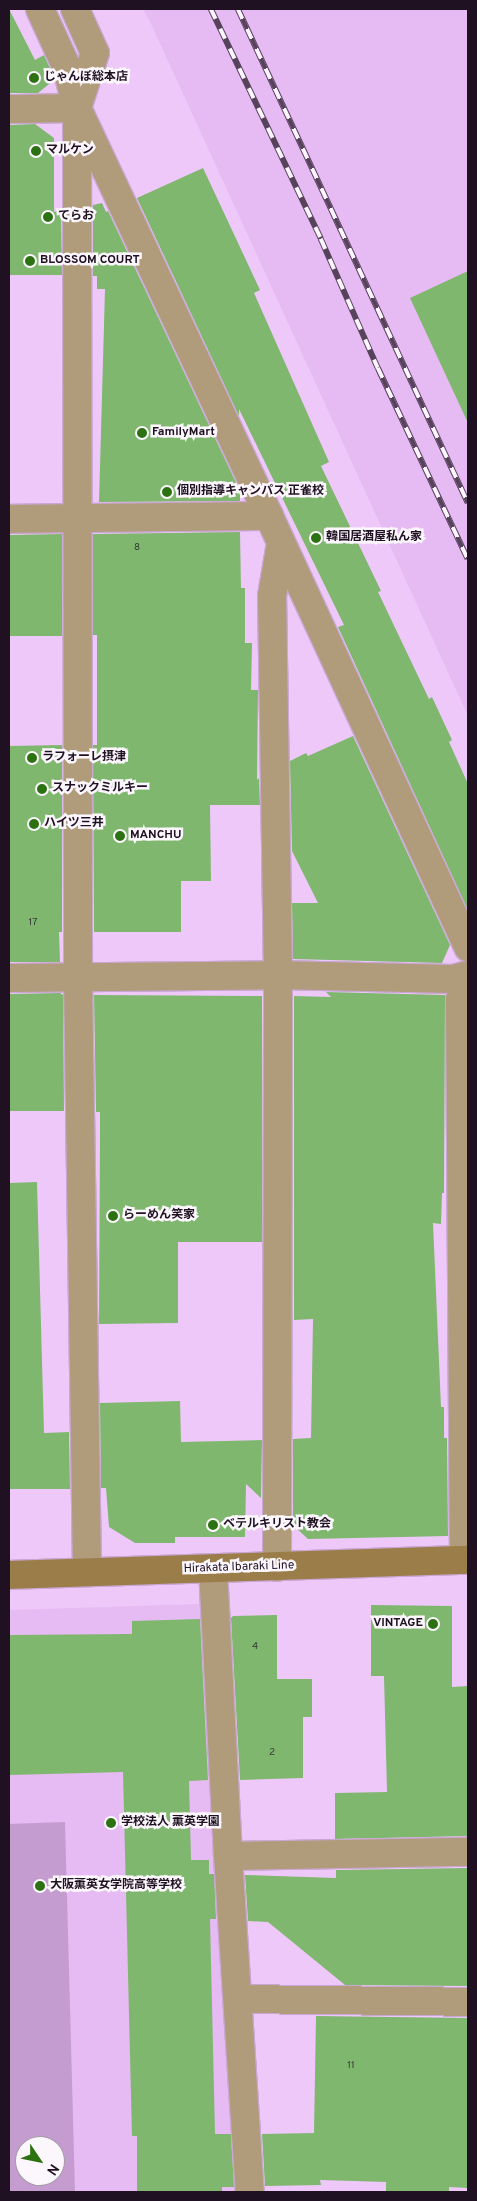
<!DOCTYPE html>
<meta charset="utf-8">
<style>
body{margin:0}
#map{position:relative;width:477px;height:2201px;overflow:hidden;background:#efc8fa;font-family:Overpass,"Noto Sans JP",sans-serif}
div>[style]{position:absolute}
.built>*{inset:0;background:#e6baf2}
.green>*{inset:0;background:#c59cd0}
.building>*{inset:0;background:#7fb76f}
.roads{filter:drop-shadow(1px 0 #caa7d3) drop-shadow(-1px 0 #caa7d3) drop-shadow(0 1px #caa7d3) drop-shadow(0 -1px #caa7d3)}
.minor>*{height:28px;margin:-14px;padding:0 14px;transform-origin:14px;border-radius:14px;background:#b09b7a}
.secondary>*{height:28px;margin:-14px;padding:0 14px;transform-origin:14px;border-radius:14px;background:#9b7d49}
.rail>*{height:5.5px;margin-top:-2.75px;transform-origin:0;background:repeating-linear-gradient(90deg,#fbf7fc 0 11px,#57425c 0 22px);box-sizing:border-box;border-block:1px solid #57425c}
.dots>*{width:14px;height:14px;translate:-50% -50%;box-sizing:border-box;border:2px solid #fbf7fc;border-radius:50%}
span{translate:-50% -50%;white-space:nowrap;text-align:center;line-height:1.15;-webkit-text-stroke:5px #fbf7fc;paint-order:stroke}
.number-label{font-size:10px;color:#373a35}
.number-label span{-webkit-text-stroke-width:0}
.poi-label{font-size:12px;color:#1f1122;font-weight:700}
.left{translate:0 -50%;text-align:left}
.right{translate:-100% -50%;text-align:right}
.street-label{font-size:12px;color:#1f1122}
.frame{position:absolute;inset:0;border:10px solid #1f1122;pointer-events:none}
.north{position:absolute;left:15px;top:2136px;width:50px;height:50px;box-sizing:border-box;background:#fbf7fc;border:1px solid #a39ba5;border-radius:50%;rotate:124deg;font-size:14px;font-weight:700;line-height:20px;text-align:center;color:#1f1122}
.north::after{content:'';display:block;margin:auto;width:18px;height:22px;background:#2c7212;clip-path:polygon(50% 0,100% 100%,50% 72%,0 100%)}
</style>
<div id="map">
<div class="built">
<i style="clip-path:polygon(143px 9px,468px 9px,468px 716px,152px 26px)"></i>
<i style="clip-path:polygon(evenodd,200px 1604px,236px 2192px,9px 2192px,9px 1610px,200px 1604px,25px 2146px,55px 2146px,55px 2176px,25px 2176px,25px 2146px)"></i>
</div>
<div class="green">
<i style="clip-path:polygon(evenodd,65px 1822px,75px 2192px,9px 2192px,9px 1824px,65px 1822px,25px 2146px,55px 2146px,55px 2176px,25px 2176px,25px 2146px)"></i>
</div>
<div class="building">
<i style="clip-path:polygon(9px 9px,35px 60px,44px 55px,52px 73px,54px 80px,38px 93px,9px 93px)"></i>
<i style="clip-path:polygon(35px 124px,54px 138px,54px 212px,61px 210px,62px 275px,9px 275px,9px 125px)"></i>
<i style="clip-path:polygon(203px 168px,260px 290px,254px 293px,329px 462px,321px 466px,381px 591px,378px 592px,429px 699px,432px 697px,452px 740px,449px 742px,468px 784px,467px 908px,338px 627px,344px 625px,239px 409px,239px 416px,137px 198px)"></i>
<i style="clip-path:polygon(102px 203px,106px 212px,108px 211px,240px 491px,240px 501px,99px 502px,105px 289px,97px 289px,97px 276px,93px 276px,93px 205px)"></i>
<i style="clip-path:polygon(468px 271px,468px 423px,410px 298px)"></i>
<i style="clip-path:polygon(240px 532px,241px 588px,245px 588px,245px 643px,252px 643px,251px 690px,258px 690px,257px 780px,259px 778px,260px 805px,210px 805px,211px 881px,181px 881px,181px 932px,94px 932px,93px 745px,97px 745px,97px 635px,93px 635px,93px 534px)"></i>
<i style="clip-path:polygon(62px 534px,62px 636px,9px 636px,9px 535px)"></i>
<i style="clip-path:polygon(353px 736px,450px 945px,442px 963px,293px 959px,292px 903px,318px 903px,292px 851px,290px 761px,306px 753px,308px 756px)"></i>
<i style="clip-path:polygon(62px 745px,62px 932px,59px 932px,60px 962px,9px 962px,9px 746px)"></i>
<i style="clip-path:polygon(326px 992px,445px 995px,444px 1193px,442px 1193px,441px 1224px,433px 1223px,441px 1407px,444px 1407px,444px 1438px,447px 1438px,448px 1536px,308px 1539px,293px 1525px,293px 1439px,311px 1438px,313px 1319px,294px 1320px,294px 996px,331px 997px)"></i>
<i style="clip-path:polygon(60px 993px,63px 995px,64px 1111px,9px 1111px,9px 994px)"></i>
<i style="clip-path:polygon(94px 995px,262px 996px,262px 1242px,178px 1242px,178px 1323px,99px 1324px,100px 1137px,100px 1112px,96px 1112px)"></i>
<i style="clip-path:polygon(37px 1182px,44px 1433px,69px 1432px,70px 1489px,9px 1489px,9px 1183px)"></i>
<i style="clip-path:polygon(180px 1401px,181px 1442px,262px 1440px,261px 1498px,246px 1484px,245px 1537px,175px 1537px,175px 1543px,135px 1543px,109px 1527px,106px 1488px,101px 1488px,100px 1403px)"></i>
<i style="clip-path:polygon(371px 1605px,452px 1606px,452px 1687px,468px 1686px,468px 1836px,335px 1839px,335px 1793px,387px 1792px,384px 1676px,371px 1676px)"></i>
<i style="clip-path:polygon(277px 1615px,277px 1679px,312px 1679px,312px 1717px,303px 1717px,303px 1778px,240px 1780px,231px 1618px,233px 1616px)"></i>
<i style="clip-path:polygon(200px 1619px,208px 1780px,189px 1781px,191px 1860px,209px 1860px,209px 1874px,214px 1874px,216px 1919px,210px 1919px,215px 2134px,231px 2134px,234px 2187px,222px 2187px,222px 2192px,137px 2192px,137px 2136px,132px 2136px,123px 1772px,9px 1775px,9px 1635px,132px 1634px,132px 1621px)"></i>
<i style="clip-path:polygon(468px 1868px,468px 1986px,345px 1985px,268px 1922px,248px 1921px,245px 1875px,336px 1878px,336px 1870px)"></i>
<i style="clip-path:polygon(316px 2016px,468px 2018px,468px 2188px,449px 2187px,449px 2192px,386px 2192px,386px 2182px,320px 2180px,321px 2185px,265px 2186px,262px 2134px,314px 2133px)"></i>
</div>
<div class="roads">
<div class="minor">
<i style="left:40px;top:9px;width:65px;rotate:65.4deg"></i>
<i style="left:67px;top:68px;width:41px;rotate:76deg"></i>
<i style="left:77px;top:108px;width:451px;rotate:64.8deg"></i>
<i style="left:269px;top:516px;width:475px;rotate:65.2deg"></i>
<i style="left:75px;top:9px;width:48px;rotate:65.6deg"></i>
<i style="left:95px;top:53px;width:58px;rotate:108.1deg"></i>
<i style="left:77px;top:108px;width:869px;rotate:89.93deg"></i>
<i style="left:78px;top:977px;width:595px;rotate:89.13deg"></i>
<i style="left:9px;top:109px;width:68px;rotate:-0.8deg"></i>
<i style="left:9px;top:519px;width:260px;rotate:-0.7deg"></i>
<i style="left:9px;top:978px;width:269px;rotate:-0.6deg"></i>
<i style="left:278px;top:975px;width:175px;rotate:1.3deg"></i>
<i style="left:453px;top:979px;width:16px;rotate:-15deg"></i>
<i style="left:464px;top:1560px;width:560px;rotate:-90.41deg"></i>
<i style="left:460px;top:1000px;width:14px;rotate:-56deg"></i>
<i style="left:277px;top:1567px;width:592px;rotate:-89.9deg"></i>
<i style="left:278px;top:975px;width:379px;rotate:-90.9deg"></i>
<i style="left:272px;top:596px;width:54px;rotate:-80.4deg"></i>
<i style="left:213px;top:1569px;width:287px;rotate:87deg"></i>
<i style="left:228px;top:1856px;width:337px;rotate:86.3deg"></i>
<i style="left:228px;top:1856px;width:240px;rotate:-1deg"></i>
<i style="left:238px;top:1999px;width:230px;rotate:0.7deg"></i>
</div>
<div class="secondary">
<i style="left:9px;top:1575px;width:459px;rotate:-1.9deg"></i>
</div>
</div>
<div class="rail">
<i style="left:211px;top:9px;width:255px;rotate:64.4deg"></i>
<i style="left:321px;top:239px;width:141px;rotate:66.2deg"></i>
<i style="left:378px;top:368px;width:211px;rotate:64.8deg"></i>
<i style="left:238px;top:9px;width:545px;rotate:65.03deg"></i>
</div>
<div class="dots">
<i style="left:34px;top:78px;background:#2c7212"></i>
<i style="left:36px;top:151px;background:#2c7212"></i>
<i style="left:48px;top:217px;background:#2c7212"></i>
<i style="left:30px;top:261px;background:#2c7212"></i>
<i style="left:142px;top:433px;background:#2c7212"></i>
<i style="left:167px;top:492px;background:#2c7212"></i>
<i style="left:316px;top:538px;background:#2c7212"></i>
<i style="left:32px;top:758px;background:#2c7212"></i>
<i style="left:42px;top:789px;background:#2c7212"></i>
<i style="left:34px;top:824px;background:#2c7212"></i>
<i style="left:120px;top:836px;background:#2c7212"></i>
<i style="left:113px;top:1216px;background:#2c7212"></i>
<i style="left:213px;top:1525px;background:#2c7212"></i>
<i style="left:433px;top:1624px;background:#2c7212"></i>
<i style="left:111px;top:1823px;background:#2c7212"></i>
<i style="left:40px;top:1886px;background:#2c7212"></i>
</div>
<div class="number-label">
<span style="left:137px;top:548px">8</span>
<span style="left:33px;top:923px">17</span>
<span style="left:255px;top:1647px">4</span>
<span style="left:272px;top:1753px">2</span>
<span style="left:351px;top:2066px">11</span>
</div>
<div class="poi-label">
<span class="left" style="left:44px;top:78px">じゃんぼ総本店</span>
<span class="left" style="left:46px;top:151px">マルケン</span>
<span class="left" style="left:58px;top:217px">てらお</span>
<span class="left" style="left:40px;top:261px">BLOSSOM COURT</span>
<span class="left" style="left:152px;top:433px">FamilyMart</span>
<span class="left" style="left:177px;top:492px">個別指導キャンパス 正雀校</span>
<span class="left" style="left:326px;top:538px">韓国居酒屋私ん家</span>
<span class="left" style="left:42px;top:758px">ラフォーレ摂津</span>
<span class="left" style="left:52px;top:789px">スナックミルキー</span>
<span class="left" style="left:44px;top:824px">ハイツ三井</span>
<span class="left" style="left:130px;top:836px">MANCHU</span>
<span class="left" style="left:123px;top:1216px">らーめん笑家</span>
<span class="left" style="left:223px;top:1525px">ベテルキリスト教会</span>
<span class="right" style="left:423px;top:1624px">VINTAGE</span>
<span class="left" style="left:121px;top:1823px">学校法人 薫英学園</span>
<span class="left" style="left:50px;top:1886px">大阪薫英女学院高等学校</span>
</div>
<div class="street-label">
<span style="left:239px;top:1568px;rotate:-2deg">Hirakata Ibaraki Line</span>
</div>
<div class="frame"></div>
<div class="north">N</div>
</div>
